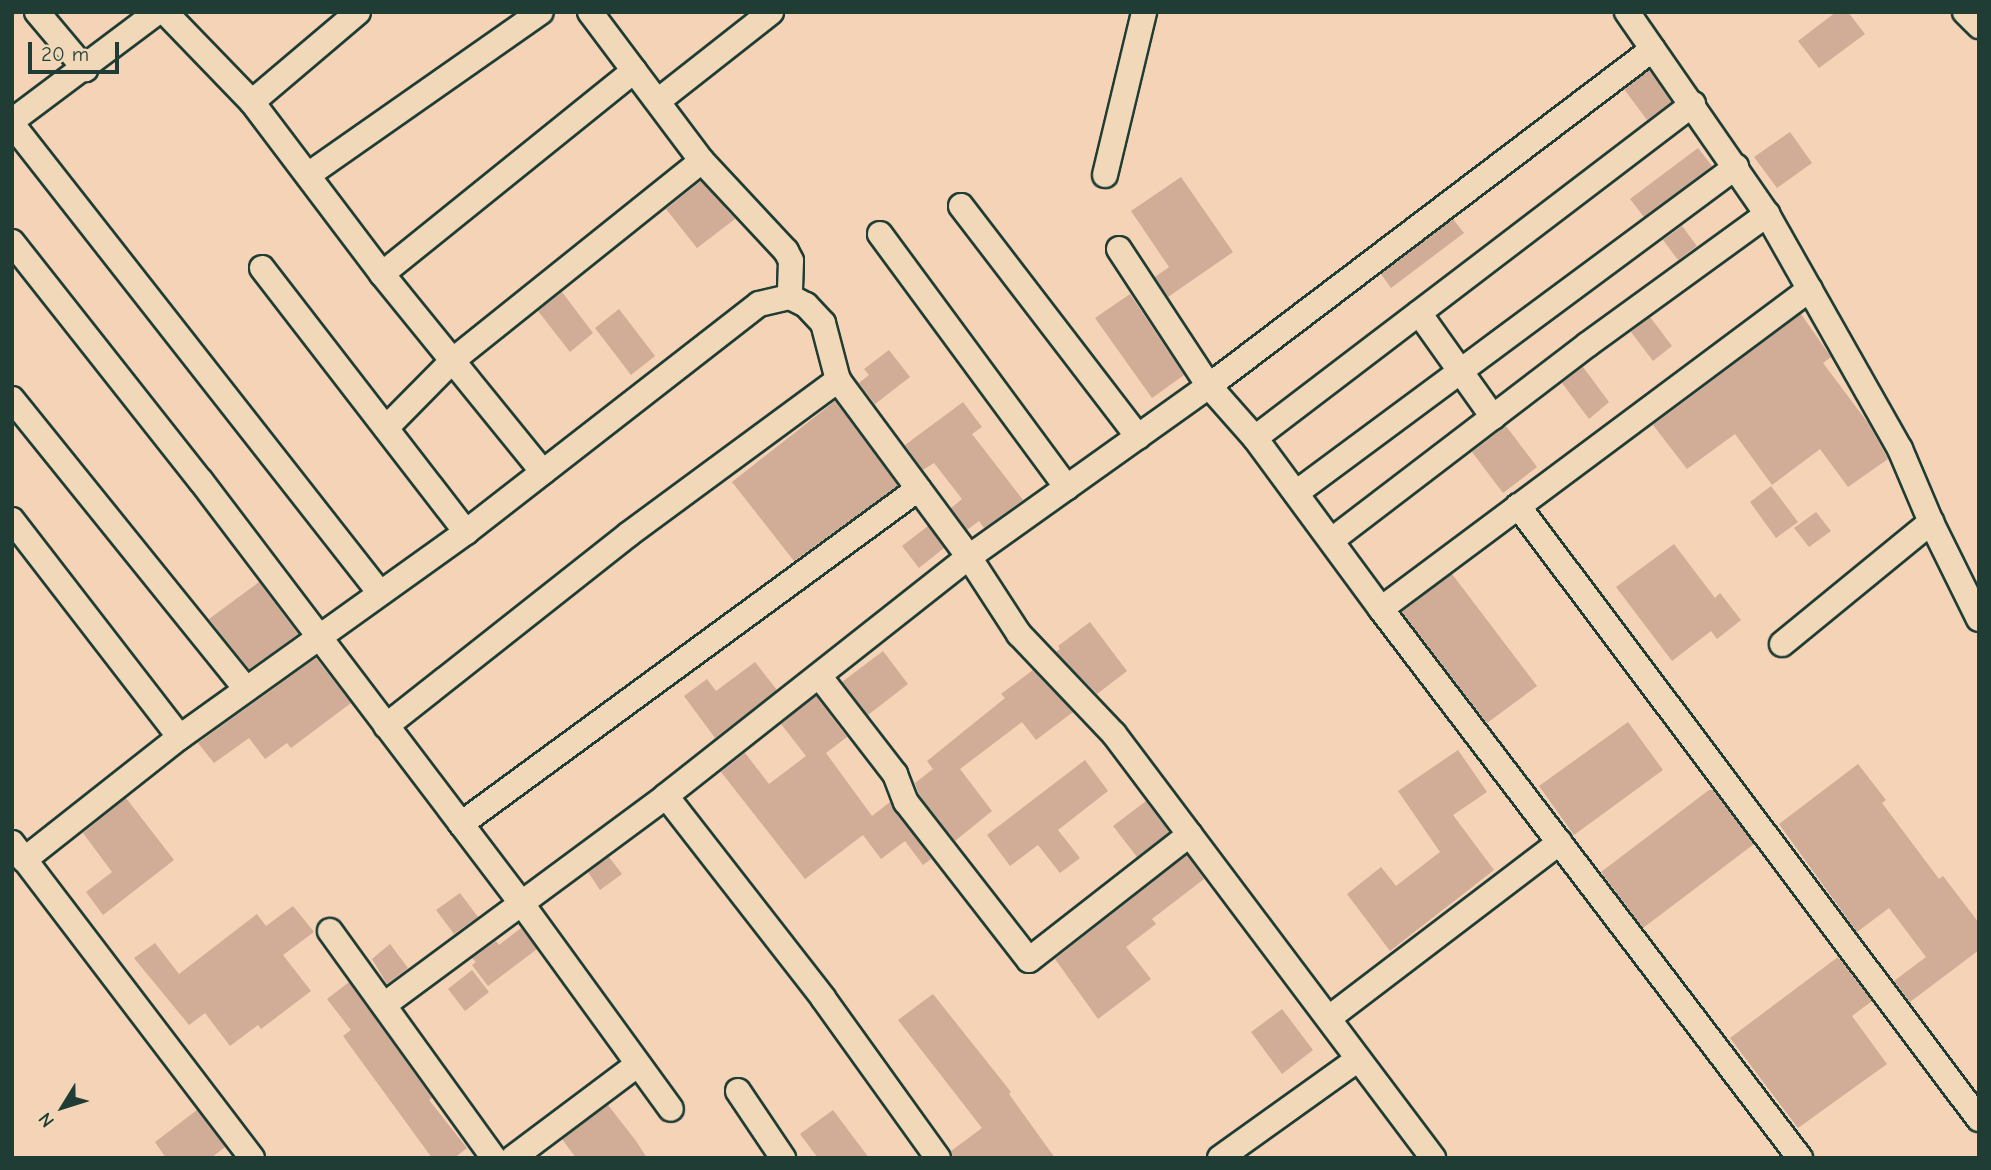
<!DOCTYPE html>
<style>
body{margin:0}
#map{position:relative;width:1991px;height:1170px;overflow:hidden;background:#f5d3b6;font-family:"Comic Neue",sans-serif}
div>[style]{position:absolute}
.building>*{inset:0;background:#d1ac97}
.roads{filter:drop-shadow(2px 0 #1f3d34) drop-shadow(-2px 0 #1f3d34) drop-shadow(0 2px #1f3d34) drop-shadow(0 -2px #1f3d34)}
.street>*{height:24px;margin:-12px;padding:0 12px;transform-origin:12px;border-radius:12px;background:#f1d8b9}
span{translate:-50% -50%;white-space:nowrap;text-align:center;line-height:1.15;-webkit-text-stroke:7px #f1d8b9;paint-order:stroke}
.frame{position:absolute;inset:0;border:14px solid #1f3d34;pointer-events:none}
.north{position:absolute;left:28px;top:1072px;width:70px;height:70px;-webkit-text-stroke:5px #f1d8b9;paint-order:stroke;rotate:232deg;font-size:19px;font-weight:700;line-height:28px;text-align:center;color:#1f3d34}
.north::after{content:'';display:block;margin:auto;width:24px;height:32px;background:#1f3d34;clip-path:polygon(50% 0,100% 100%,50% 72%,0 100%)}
.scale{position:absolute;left:28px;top:42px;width:91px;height:32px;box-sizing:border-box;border:4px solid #1f3d34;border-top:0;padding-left:9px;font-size:21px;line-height:24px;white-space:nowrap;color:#1f3d34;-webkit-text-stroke:5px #f1d8b9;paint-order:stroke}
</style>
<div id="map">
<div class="building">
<i style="clip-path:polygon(1836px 12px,1848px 12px,1865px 34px,1819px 68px,1798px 41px)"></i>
<i style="clip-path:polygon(1649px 70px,1671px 102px,1647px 120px,1624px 89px)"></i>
<i style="clip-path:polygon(1790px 132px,1812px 163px,1777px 188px,1754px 157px)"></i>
<i style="clip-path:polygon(1698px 148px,1712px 166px,1644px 217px,1630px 199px)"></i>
<i style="clip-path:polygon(1181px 177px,1233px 252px,1168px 297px,1155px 277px,1169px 267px,1131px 211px)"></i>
<i style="clip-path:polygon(701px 181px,735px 219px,697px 248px,666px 209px)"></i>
<i style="clip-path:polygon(1453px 219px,1464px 233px,1391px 288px,1381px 274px)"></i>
<i style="clip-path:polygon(1682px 226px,1697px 246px,1678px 260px,1663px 240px)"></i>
<i style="clip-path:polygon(562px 292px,593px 333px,570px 352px,538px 311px)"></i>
<i style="clip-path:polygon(1130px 294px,1184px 375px,1152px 398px,1095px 318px)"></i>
<i style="clip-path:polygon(619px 309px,655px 356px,631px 375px,595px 328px)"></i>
<i style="clip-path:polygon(1801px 314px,1831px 357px,1823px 363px,1868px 423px,1888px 459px,1848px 487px,1820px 449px,1772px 485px,1735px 434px,1687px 469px,1653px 425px)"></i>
<i style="clip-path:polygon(1650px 317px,1672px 346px,1653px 361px,1631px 332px)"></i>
<i style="clip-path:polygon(889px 350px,910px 377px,875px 404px,859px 383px,869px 375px,864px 369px)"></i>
<i style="clip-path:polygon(1583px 367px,1609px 402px,1589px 419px,1562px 383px)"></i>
<i style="clip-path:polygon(835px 401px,898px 486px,794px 561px,732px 482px)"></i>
<i style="clip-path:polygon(963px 402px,982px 427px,972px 434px,1023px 500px,984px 528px,979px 521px,967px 530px,951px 508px,962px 499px,934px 463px,923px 470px,905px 445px)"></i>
<i style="clip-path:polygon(1506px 426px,1537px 467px,1503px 493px,1472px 452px)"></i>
<i style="clip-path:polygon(1771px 486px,1798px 522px,1776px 538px,1750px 502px)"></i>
<i style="clip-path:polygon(1816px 512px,1831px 531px,1809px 547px,1794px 528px)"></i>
<i style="clip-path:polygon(928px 526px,944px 548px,919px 568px,902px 546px)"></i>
<i style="clip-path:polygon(1674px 544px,1715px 598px,1720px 593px,1741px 620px,1717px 639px,1711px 631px,1672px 661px,1616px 587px)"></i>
<i style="clip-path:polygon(1452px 574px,1537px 686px,1487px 723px,1402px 612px)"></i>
<i style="clip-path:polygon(259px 582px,298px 634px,249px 669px,209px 619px)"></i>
<i style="clip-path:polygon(1090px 622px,1127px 671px,1097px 694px,1056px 652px,1060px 649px,1058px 646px)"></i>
<i style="clip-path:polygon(883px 651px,908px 684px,868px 715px,842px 682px)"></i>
<i style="clip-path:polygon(316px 658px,351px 703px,291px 748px,287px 743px,265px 759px,249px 738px,214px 763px,198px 743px)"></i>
<i style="clip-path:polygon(755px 662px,777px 690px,715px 738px,684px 696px,707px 679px,716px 691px)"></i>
<i style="clip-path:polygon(1033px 670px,1073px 712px,1036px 740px,1022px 722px,960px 769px,992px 811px,955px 841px,919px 795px,915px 783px,933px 769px,927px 761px,1005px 698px,1001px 694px)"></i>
<i style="clip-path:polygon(816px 696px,847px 737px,826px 753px,872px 816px,890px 802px,931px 859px,923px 865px,905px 841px,881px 859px,863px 835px,805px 879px,721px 772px,745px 753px,769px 784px,806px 756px,781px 724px)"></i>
<i style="clip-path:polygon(1628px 722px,1663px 770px,1574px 835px,1539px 786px)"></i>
<i style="clip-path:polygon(1458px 750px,1487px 792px,1453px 815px,1494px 870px,1390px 951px,1347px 894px,1381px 867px,1396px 886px,1440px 852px,1398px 791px)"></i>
<i style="clip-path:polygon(1085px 760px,1108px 791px,1058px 830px,1080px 858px,1060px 873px,1038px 845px,1010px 866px,987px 835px)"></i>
<i style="clip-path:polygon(1858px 764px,1886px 800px,1882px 803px,1939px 879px,1943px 876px,1979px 923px,1979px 950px,1910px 1002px,1894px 981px,1926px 957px,1889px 908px,1857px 932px,1779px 824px)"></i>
<i style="clip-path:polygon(1709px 790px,1713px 790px,1754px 844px,1643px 928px,1601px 872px)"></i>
<i style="clip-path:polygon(126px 798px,174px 860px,103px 915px,86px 892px,112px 872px,83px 833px)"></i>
<i style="clip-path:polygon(1146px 801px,1169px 832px,1137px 857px,1113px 826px)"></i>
<i style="clip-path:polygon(1187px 855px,1204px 879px,1152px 919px,1156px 924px,1126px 947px,1151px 979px,1098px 1019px,1055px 959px)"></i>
<i style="clip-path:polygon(609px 857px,622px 874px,600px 890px,588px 872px)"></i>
<i style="clip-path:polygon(460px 893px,478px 917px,454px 934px,436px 910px)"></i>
<i style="clip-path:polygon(293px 906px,314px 932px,283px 955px,311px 991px,261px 1029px,258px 1025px,230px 1046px,205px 1013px,189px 1025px,134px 958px,155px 943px,179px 974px,257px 914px,266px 926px)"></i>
<i style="clip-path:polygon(521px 928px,537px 949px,488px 986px,472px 965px,476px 962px,472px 958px,496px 941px,499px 945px)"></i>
<i style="clip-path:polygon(390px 944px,408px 968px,387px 984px,372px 959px)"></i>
<i style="clip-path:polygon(1838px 957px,1872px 1001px,1852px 1016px,1887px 1064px,1798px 1128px,1730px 1038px)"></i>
<i style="clip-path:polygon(472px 970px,489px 992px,465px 1011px,448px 989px)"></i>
<i style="clip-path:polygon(349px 982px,432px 1098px,429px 1100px,467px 1148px,454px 1158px,432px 1158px,343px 1036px,351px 1030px,327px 999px)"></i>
<i style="clip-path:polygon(933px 994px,1011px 1092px,1009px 1094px,1055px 1158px,953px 1158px,951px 1151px,982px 1128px,898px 1020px)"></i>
<i style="clip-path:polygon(1282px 1009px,1313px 1050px,1282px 1074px,1251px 1032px)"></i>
<i style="clip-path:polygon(608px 1105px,636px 1141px,647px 1158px,576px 1158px,562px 1139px)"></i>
<i style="clip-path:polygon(197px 1110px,225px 1147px,211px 1158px,166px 1158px,155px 1142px)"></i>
<i style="clip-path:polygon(833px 1110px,869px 1158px,818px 1158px,800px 1134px)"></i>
</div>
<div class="roads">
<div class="street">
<i style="left:37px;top:12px;width:75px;rotate:49.9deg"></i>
<i style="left:165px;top:12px;width:125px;rotate:46deg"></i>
<i style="left:252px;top:102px;width:216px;rotate:52.9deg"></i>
<i style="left:382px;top:274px;width:255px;rotate:50.9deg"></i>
<i style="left:590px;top:12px;width:186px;rotate:53.1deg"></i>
<i style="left:702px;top:161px;width:123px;rotate:47deg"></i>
<i style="left:786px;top:251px;width:11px;rotate:63deg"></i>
<i style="left:791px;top:261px;width:36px;rotate:92deg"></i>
<i style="left:1627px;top:12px;width:246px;rotate:55.3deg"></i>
<i style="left:1767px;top:214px;width:270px;rotate:60.5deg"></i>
<i style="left:1900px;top:449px;width:79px;rotate:67deg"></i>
<i style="left:1931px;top:522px;width:108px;rotate:63.7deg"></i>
<i style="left:1965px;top:12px;width:20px;rotate:45deg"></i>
<i style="left:658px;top:101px;width:144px;rotate:-38.2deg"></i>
<i style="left:252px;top:102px;width:139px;rotate:-40.3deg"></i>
<i style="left:12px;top:121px;width:181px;rotate:-36.9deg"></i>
<i style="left:12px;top:124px;width:596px;rotate:51.88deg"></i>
<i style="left:308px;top:175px;width:284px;rotate:-35deg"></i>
<i style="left:1105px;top:175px;width:168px;rotate:-76.5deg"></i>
<i style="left:961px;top:206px;width:291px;rotate:52.5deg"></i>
<i style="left:880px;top:234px;width:315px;rotate:53.6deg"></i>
<i style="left:12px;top:242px;width:305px;rotate:51.7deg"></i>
<i style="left:201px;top:481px;width:531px;rotate:52.81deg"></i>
<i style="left:522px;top:904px;width:253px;rotate:54deg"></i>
<i style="left:1119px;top:249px;width:164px;rotate:56.7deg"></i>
<i style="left:1209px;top:386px;width:69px;rotate:48.5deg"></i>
<i style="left:1255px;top:438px;width:212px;rotate:53.6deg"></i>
<i style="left:1381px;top:609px;width:691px;rotate:52.65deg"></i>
<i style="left:262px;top:268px;width:334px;rotate:52.3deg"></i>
<i style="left:382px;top:274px;width:324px;rotate:-38.9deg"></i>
<i style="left:1419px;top:313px;width:128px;rotate:54.6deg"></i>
<i style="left:12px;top:399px;width:373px;rotate:51.1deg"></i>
<i style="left:386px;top:428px;width:94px;rotate:-45.4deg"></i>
<i style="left:452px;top:361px;width:320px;rotate:-38.7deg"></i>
<i style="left:1255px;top:438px;width:551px;rotate:-37.33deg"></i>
<i style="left:1296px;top:493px;width:548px;rotate:-36.54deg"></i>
<i style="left:1518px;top:506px;width:767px;rotate:53.06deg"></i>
<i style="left:12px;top:520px;width:274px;rotate:52.3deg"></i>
<i style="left:1332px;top:540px;width:321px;rotate:-37.4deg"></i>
<i style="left:1587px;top:345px;width:223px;rotate:-36deg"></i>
<i style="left:1381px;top:609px;width:535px;rotate:-36.72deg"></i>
<i style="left:1782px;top:644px;width:193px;rotate:-39.3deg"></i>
<i style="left:820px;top:677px;width:123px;rotate:52.3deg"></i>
<i style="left:895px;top:774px;width:30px;rotate:69deg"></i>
<i style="left:906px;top:802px;width:200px;rotate:52.1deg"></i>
<i style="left:1029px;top:960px;width:204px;rotate:-38deg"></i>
<i style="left:386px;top:726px;width:310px;rotate:-38.3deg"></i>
<i style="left:629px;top:534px;width:260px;rotate:-36.4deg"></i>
<i style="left:666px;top:796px;width:256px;rotate:52.1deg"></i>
<i style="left:823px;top:998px;width:197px;rotate:54.3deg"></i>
<i style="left:461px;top:824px;width:567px;rotate:-36.24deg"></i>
<i style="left:12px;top:843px;width:396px;rotate:52.7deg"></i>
<i style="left:24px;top:860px;width:199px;rotate:-38.3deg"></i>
<i style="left:180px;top:737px;width:352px;rotate:-35.6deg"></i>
<i style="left:466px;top:532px;width:371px;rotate:-37.9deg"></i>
<i style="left:759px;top:304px;width:32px;rotate:-13deg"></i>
<i style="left:790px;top:297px;width:18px;rotate:27deg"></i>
<i style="left:806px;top:305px;width:25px;rotate:47deg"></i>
<i style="left:823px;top:323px;width:59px;rotate:75.3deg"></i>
<i style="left:838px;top:380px;width:220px;rotate:53.5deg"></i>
<i style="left:969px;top:557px;width:92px;rotate:57deg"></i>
<i style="left:1019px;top:634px;width:138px;rotate:46.5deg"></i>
<i style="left:1114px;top:734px;width:531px;rotate:53.04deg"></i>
<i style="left:330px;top:931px;width:280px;rotate:54.2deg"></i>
<i style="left:384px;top:1005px;width:351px;rotate:-36.5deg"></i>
<i style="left:666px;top:796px;width:386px;rotate:-38.3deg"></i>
<i style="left:969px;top:557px;width:295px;rotate:-35.5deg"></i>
<i style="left:1209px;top:386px;width:557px;rotate:-37.2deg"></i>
<i style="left:1329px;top:1018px;width:290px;rotate:-37.3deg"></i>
<i style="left:738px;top:1091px;width:81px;rotate:56.1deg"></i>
<i style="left:513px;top:1158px;width:156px;rotate:-36.9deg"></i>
<i style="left:1220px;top:1158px;width:168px;rotate:-35.6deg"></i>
</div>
</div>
<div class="frame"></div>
<div class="north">N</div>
<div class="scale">20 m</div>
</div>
